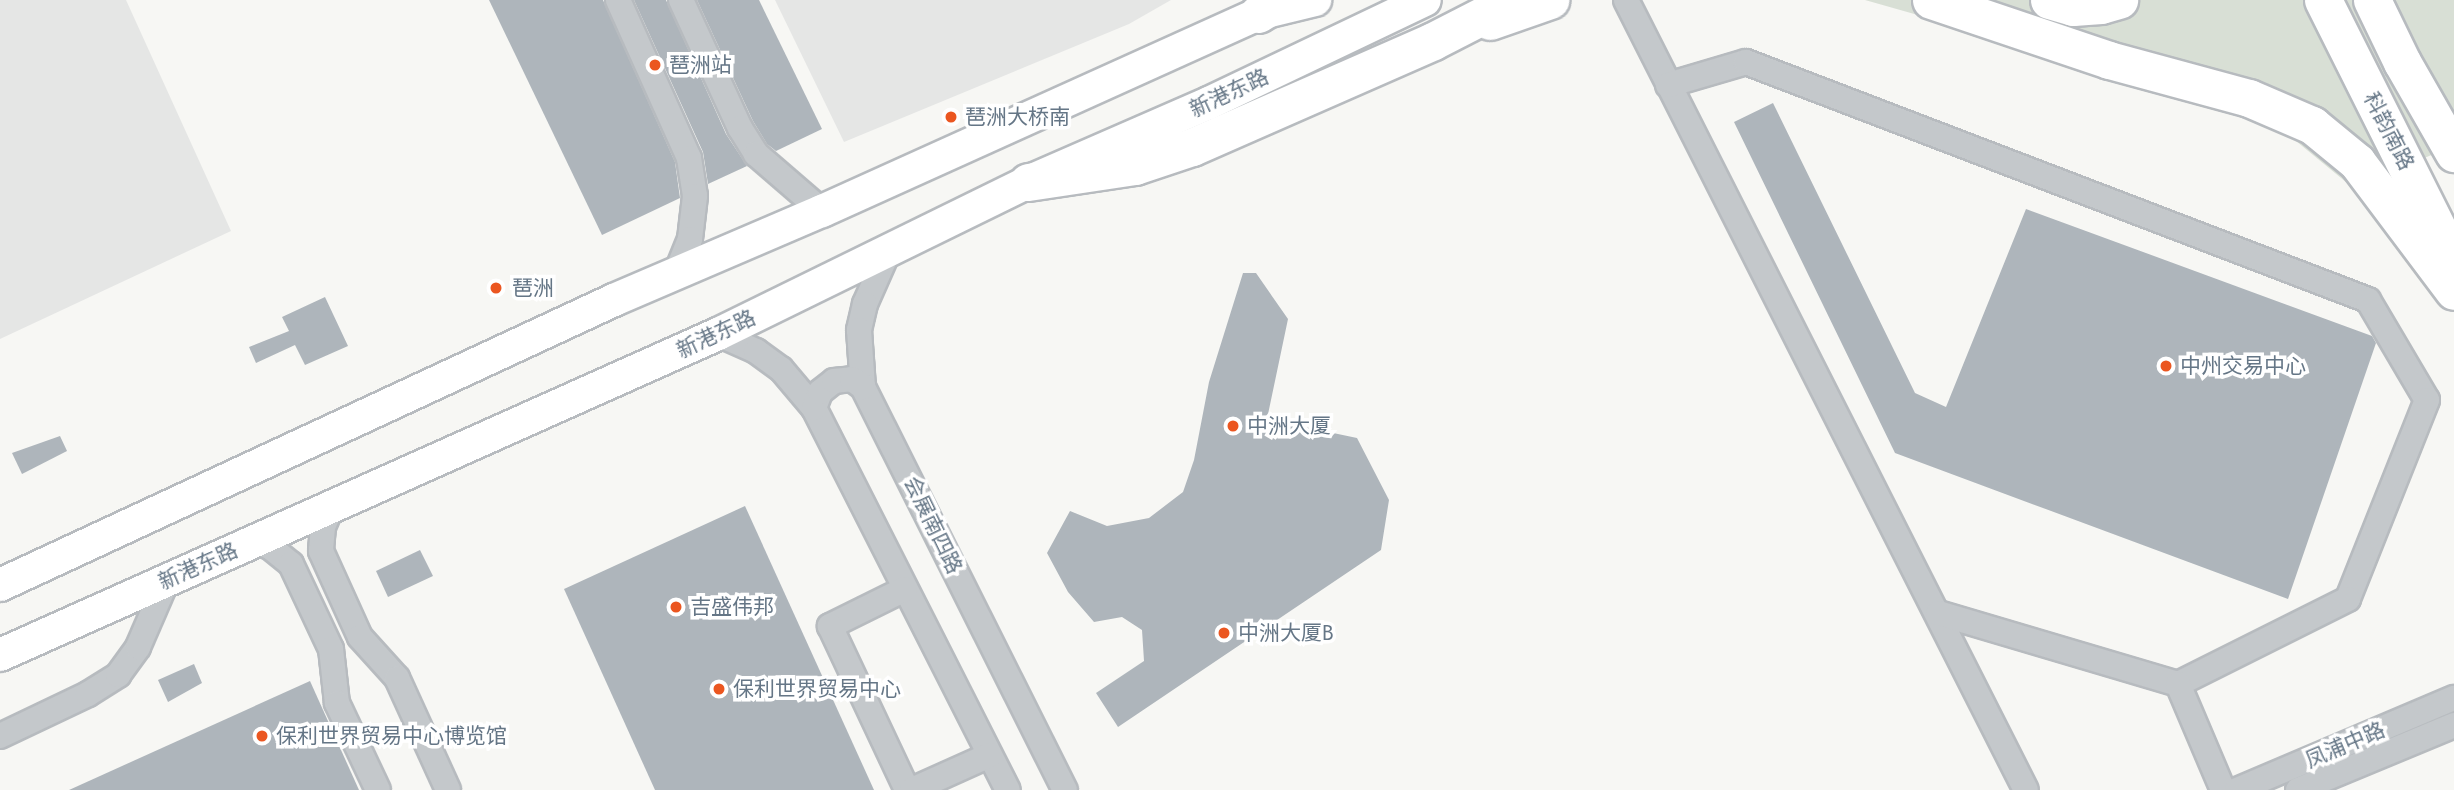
<!DOCTYPE html>
<meta charset="utf-8">
<style>
body{margin:0}
#map{position:relative;width:2454px;height:790px;overflow:hidden;background:#f7f7f4;font-family:Jost,"Noto Sans SC",sans-serif}
div>[style]{position:absolute}
.built>*{inset:0;background:#e5e6e5}
.green>*{inset:0;background:#d8dfd5}
.building>*{inset:0;background:#aeb5bb}
.roads{filter:drop-shadow(2px 0 #b7bbbf) drop-shadow(-2px 0 #b7bbbf) drop-shadow(0 2px #b7bbbf) drop-shadow(0 -2px #b7bbbf)}
.minor>*{height:24px;margin:-12px;padding:0 12px;transform-origin:12px;border-radius:12px;background:#c4c8cb}
.major>*{height:32px;margin:-16px;padding:0 16px;transform-origin:16px;border-radius:16px;background:#fff}
.highway>*{height:37px;margin:-18.5px;padding:0 18.5px;transform-origin:18.5px;border-radius:18.5px;background:#fff}
.dots>*{width:19px;height:19px;translate:-50% -50%;box-sizing:border-box;border:4px solid #fff;border-radius:50%}
span{translate:-50% -50%;white-space:nowrap;text-align:center;line-height:1.15;-webkit-text-stroke:7px #fff;paint-order:stroke}
.poi-label{font-size:21px;color:#657686}
.left{translate:0 -50%;text-align:left}
.street-label{font-size:21px;color:#657686}
</style>
<div id="map">
<div class="built">
<i style="clip-path:polygon(0 0,126px 0,231px 231px,0 339px)"></i>
<i style="clip-path:polygon(775px 0,1171px 0,1129px 24px,844px 142px)"></i>
</div>
<div class="green">
<i style="clip-path:polygon(1865px 0,2454px 0,2454px 146px,2352px 187px,2262px 113px)"></i>
</div>
<div class="building">
<i style="clip-path:polygon(489px 0,603px 0,675px 162px,680px 198px,602px 235px)"></i>
<i style="clip-path:polygon(634px 0,666px 0,726px 134px,747px 166px,708px 184px,703px 152px)"></i>
<i style="clip-path:polygon(697px 0,759px 0,822px 129px,776px 151px,767px 144px,753px 121px)"></i>
<i style="clip-path:polygon(1773px 103px,1915px 393px,1946px 407px,2026px 209px,2372px 336px,2376px 343px,2288px 599px,1895px 453px,1734px 122px)"></i>
<i style="clip-path:polygon(1243px 273px,1256px 273px,1288px 319px,1267px 419px,1357px 438px,1389px 500px,1381px 550px,1118px 727px,1096px 693px,1144px 661px,1142px 630px,1122px 617px,1094px 622px,1068px 592px,1047px 553px,1070px 511px,1107px 526px,1149px 518px,1183px 492px,1194px 460px,1209px 382px)"></i>
<i style="clip-path:polygon(325px 297px,348px 346px,305px 365px,295px 345px,256px 363px,249px 347px,289px 331px,282px 317px)"></i>
<i style="clip-path:polygon(60px 436px,67px 451px,22px 474px,12px 453px)"></i>
<i style="clip-path:polygon(745px 506px,874px 790px,655px 790px,564px 589px)"></i>
<i style="clip-path:polygon(420px 550px,433px 576px,388px 597px,376px 571px)"></i>
<i style="clip-path:polygon(194px 664px,202px 683px,168px 702px,158px 680px)"></i>
<i style="clip-path:polygon(310px 681px,359px 790px,69px 790px)"></i>
</div>
<div class="roads">
<div class="minor">
<i style="left:618px;top:0;width:173px;rotate:65.8deg"></i>
<i style="left:689px;top:158px;width:38px;rotate:81deg"></i>
<i style="left:695px;top:196px;width:43px;rotate:96.6deg"></i>
<i style="left:690px;top:239px;width:37px;rotate:112deg"></i>
<i style="left:681px;top:0;width:141px;rotate:65.3deg"></i>
<i style="left:740px;top:128px;width:31px;rotate:58deg"></i>
<i style="left:756px;top:154px;width:87px;rotate:40.8deg"></i>
<i style="left:1626px;top:0;width:885px;rotate:63.15deg"></i>
<i style="left:1668px;top:85px;width:81px;rotate:-16.4deg"></i>
<i style="left:1746px;top:62px;width:666px;rotate:20.94deg"></i>
<i style="left:2368px;top:300px;width:116px;rotate:59.5deg"></i>
<i style="left:2427px;top:400px;width:214px;rotate:111.7deg"></i>
<i style="left:2348px;top:599px;width:190px;rotate:153.4deg"></i>
<i style="left:2178px;top:684px;width:250px;rotate:-163.5deg"></i>
<i style="left:888px;top:252px;width:57px;rotate:113.9deg"></i>
<i style="left:865px;top:304px;width:27px;rotate:103deg"></i>
<i style="left:859px;top:330px;width:57px;rotate:86deg"></i>
<i style="left:863px;top:387px;width:451px;rotate:63.4deg"></i>
<i style="left:718px;top:334px;width:42px;rotate:24.1deg"></i>
<i style="left:756px;top:351px;width:31px;rotate:36deg"></i>
<i style="left:781px;top:369px;width:51px;rotate:49.8deg"></i>
<i style="left:814px;top:408px;width:428px;rotate:63.1deg"></i>
<i style="left:814px;top:408px;width:17px;rotate:-69deg"></i>
<i style="left:820px;top:392px;width:18px;rotate:-38deg"></i>
<i style="left:834px;top:381px;width:18px;rotate:-6deg"></i>
<i style="left:852px;top:379px;width:14px;rotate:36deg"></i>
<i style="left:331px;top:508px;width:21px;rotate:113deg"></i>
<i style="left:323px;top:527px;width:24px;rotate:95deg"></i>
<i style="left:321px;top:551px;width:94px;rotate:65.6deg"></i>
<i style="left:360px;top:637px;width:55px;rotate:47.9deg"></i>
<i style="left:397px;top:678px;width:123px;rotate:65.5deg"></i>
<i style="left:255px;top:541px;width:16px;rotate:22deg"></i>
<i style="left:270px;top:547px;width:27px;rotate:39deg"></i>
<i style="left:291px;top:564px;width:94px;rotate:64.8deg"></i>
<i style="left:331px;top:649px;width:54px;rotate:83.7deg"></i>
<i style="left:337px;top:703px;width:96px;rotate:64.8deg"></i>
<i style="left:905px;top:589px;width:84px;rotate:153.7deg"></i>
<i style="left:830px;top:626px;width:181px;rotate:64.8deg"></i>
<i style="left:2178px;top:684px;width:115px;rotate:67deg"></i>
<i style="left:0;top:736px;width:98px;rotate:-25.5deg"></i>
<i style="left:88px;top:694px;width:36px;rotate:-32deg"></i>
<i style="left:118px;top:675px;width:34px;rotate:-54deg"></i>
<i style="left:138px;top:647px;width:73px;rotate:-66.6deg"></i>
<i style="left:912px;top:790px;width:85px;rotate:-24.2deg"></i>
<i style="left:2237px;top:790px;width:236px;rotate:-23deg"></i>
<i style="left:2298px;top:790px;width:169px;rotate:-22.6deg"></i>
</div>
<div class="major">
<i style="left:0;top:585px;width:677px;rotate:-24.9deg"></i>
<i style="left:614px;top:300px;width:226px;rotate:-23.2deg"></i>
<i style="left:822px;top:211px;width:478px;rotate:-24.3deg"></i>
<i style="left:1258px;top:14px;width:59px;rotate:-13.8deg"></i>
<i style="left:0;top:655px;width:786px;rotate:-24.09deg"></i>
<i style="left:718px;top:334px;width:345px;rotate:-26.1deg"></i>
<i style="left:1028px;top:182px;width:197px;rotate:-23.6deg"></i>
<i style="left:1209px;top:103px;width:239px;rotate:-25.5deg"></i>
</div>
<div class="highway">
<i style="left:1931px;top:0;width:188px;rotate:18.6deg"></i>
<i style="left:2109px;top:60px;width:145px;rotate:15.2deg"></i>
<i style="left:2249px;top:98px;width:69px;rotate:23.2deg"></i>
<i style="left:2312px;top:125px;width:58px;rotate:39.4deg"></i>
<i style="left:2357px;top:162px;width:161px;rotate:53.1deg"></i>
<i style="left:2049px;top:0;width:25px;rotate:16deg"></i>
<i style="left:2073px;top:7px;width:28px;rotate:-4deg"></i>
<i style="left:2101px;top:5px;width:19px;rotate:-16deg"></i>
<i style="left:2323px;top:0;width:293px;rotate:63.4deg"></i>
<i style="left:2372px;top:0;width:69px;rotate:64.2deg"></i>
<i style="left:2402px;top:62px;width:105px;rotate:60.3deg"></i>
<i style="left:1258px;top:14px;width:26px;rotate:-32deg"></i>
<i style="left:1490px;top:21px;width:64px;rotate:-19.3deg"></i>
<i style="left:1028px;top:182px;width:108px;rotate:-8.5deg"></i>
<i style="left:1135px;top:166px;width:60px;rotate:-18.4deg"></i>
<i style="left:1192px;top:147px;width:263px;rotate:-23.7deg"></i>
<i style="left:1433px;top:41px;width:90px;rotate:-27.1deg"></i>
</div>
</div>
<div class="dots">
<i style="left:655px;top:65px;background:#eb5620"></i>
<i style="left:951px;top:117px;background:#eb5620"></i>
<i style="left:496px;top:288px;background:#eb5620"></i>
<i style="left:2166px;top:366px;background:#eb5620"></i>
<i style="left:1233px;top:426px;background:#eb5620"></i>
<i style="left:676px;top:607px;background:#eb5620"></i>
<i style="left:1224px;top:633px;background:#eb5620"></i>
<i style="left:719px;top:689px;background:#eb5620"></i>
<i style="left:262px;top:736px;background:#eb5620"></i>
</div>
<div class="poi-label">
<span class="left" style="left:669px;top:65px">琶洲站</span>
<span class="left" style="left:965px;top:117px">琶洲大桥南</span>
<span class="left" style="left:512px;top:288px">琶洲</span>
<span class="left" style="left:2180px;top:366px">中州交易中心</span>
<span class="left" style="left:1247px;top:426px">中洲大厦</span>
<span class="left" style="left:690px;top:607px">吉盛伟邦</span>
<span class="left" style="left:1238px;top:633px">中洲大厦B</span>
<span class="left" style="left:733px;top:689px">保利世界贸易中心</span>
<span class="left" style="left:276px;top:736px">保利世界贸易中心博览馆</span>
</div>
<div class="street-label">
<span style="left:1229px;top:93px;rotate:-25deg">新港东路</span>
<span style="left:2389px;top:131px;rotate:63deg">科韵南路</span>
<span style="left:716px;top:334px;rotate:-25deg">新港东路</span>
<span style="left:933px;top:525px;rotate:64deg">会展南四路</span>
<span style="left:198px;top:566px;rotate:-24deg">新港东路</span>
<span style="left:2345px;top:745px;rotate:-23deg">凤浦中路</span>
</div>
</div>
